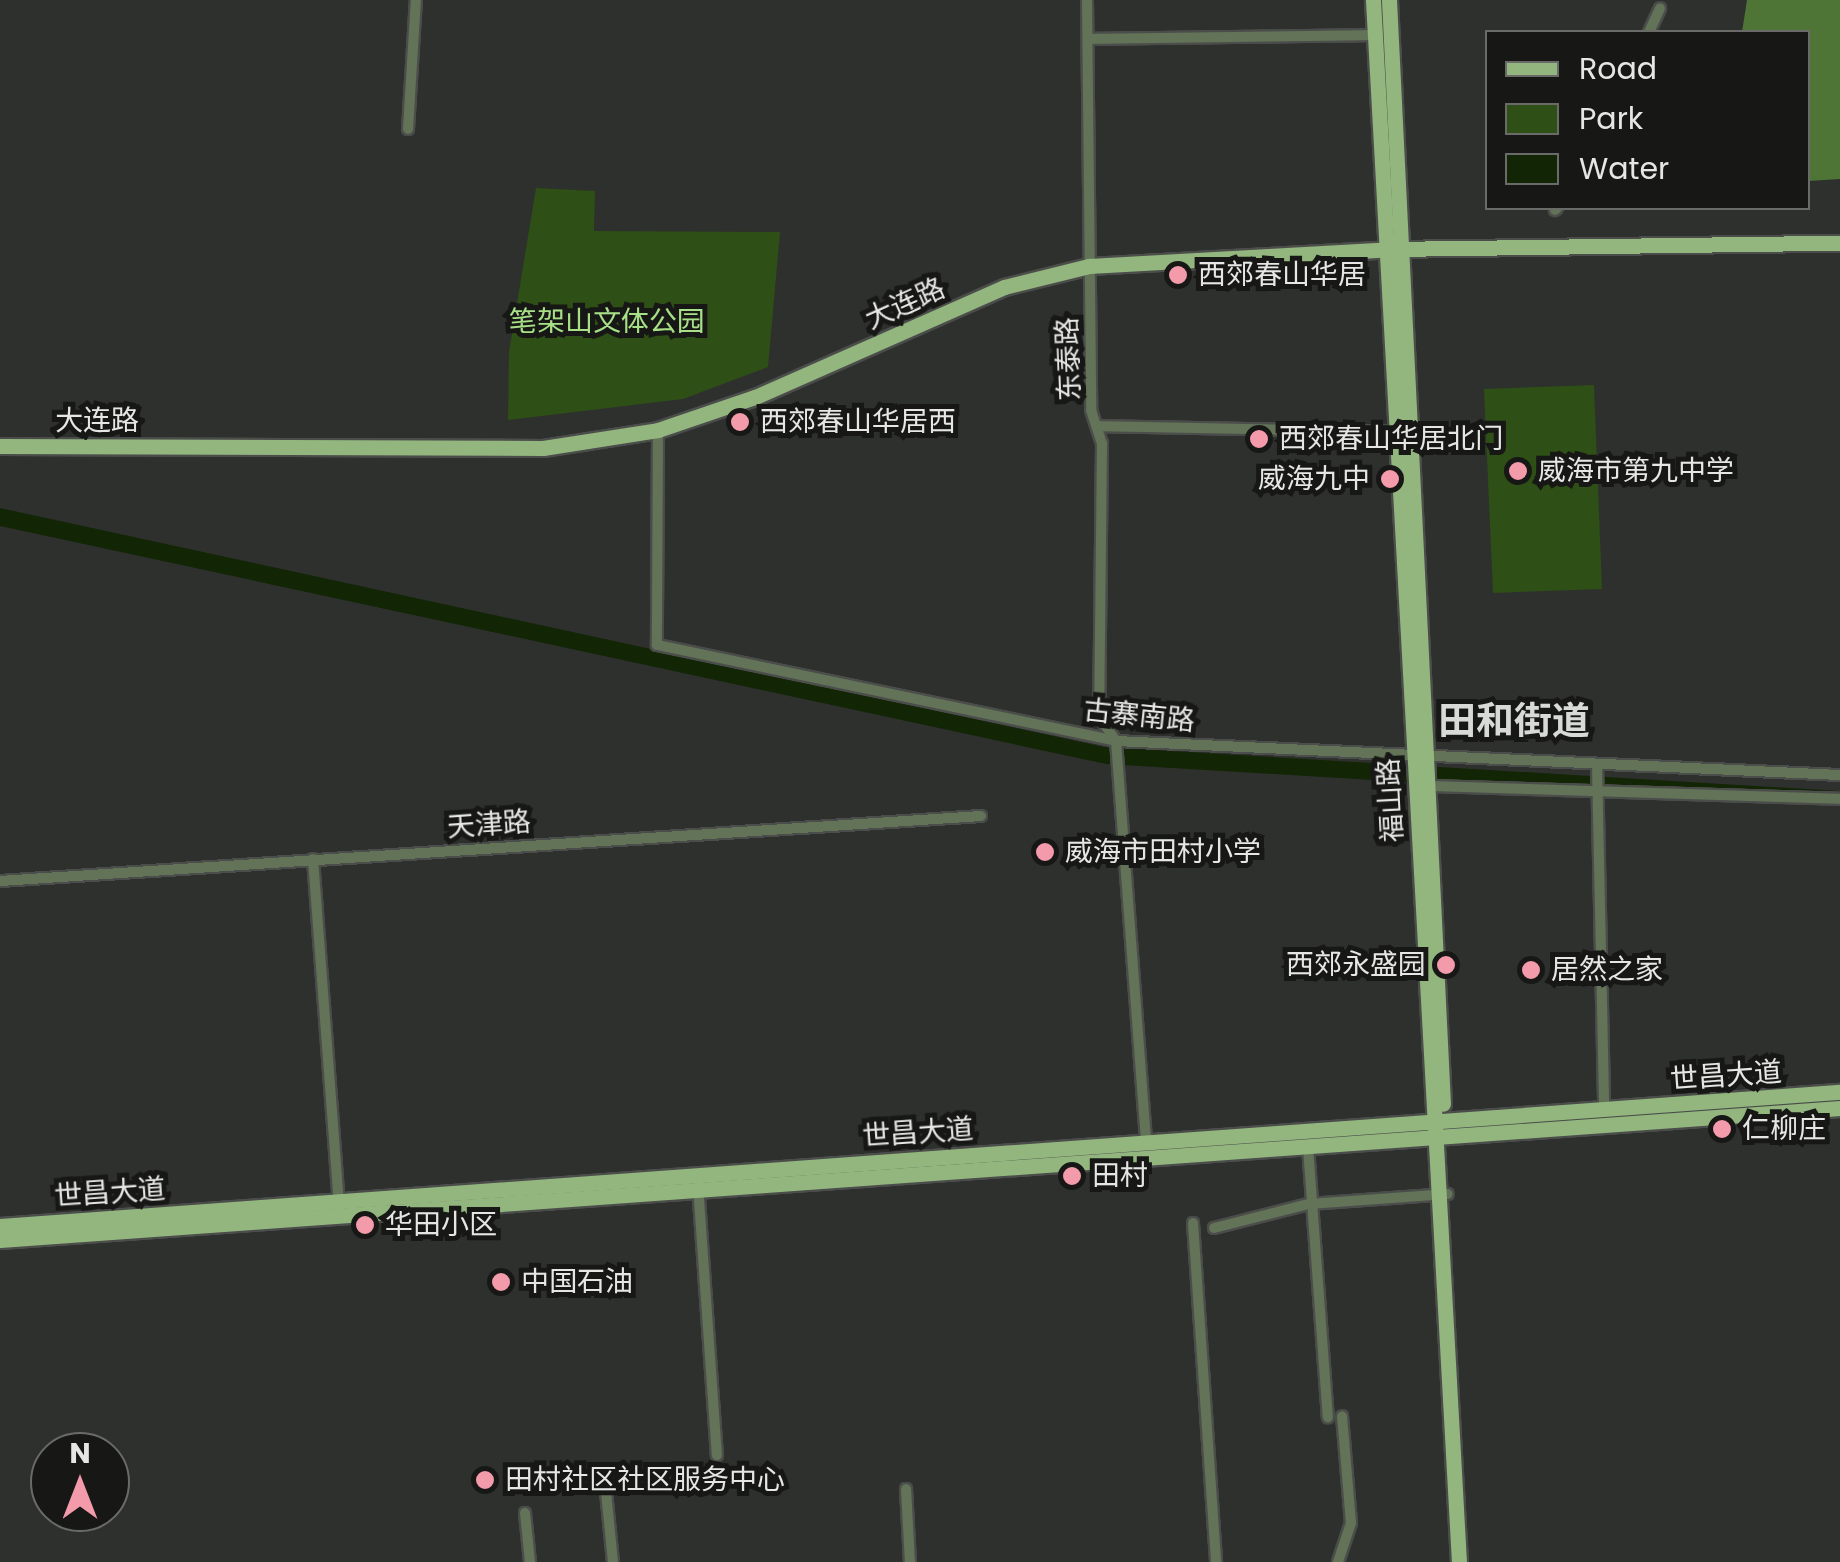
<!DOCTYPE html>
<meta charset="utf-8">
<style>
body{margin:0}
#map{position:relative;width:1840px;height:1562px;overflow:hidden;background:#2e302d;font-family:Poppins,"Noto Sans SC",sans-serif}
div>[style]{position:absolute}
.green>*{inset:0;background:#2e4f15}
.forest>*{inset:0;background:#4f7536}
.water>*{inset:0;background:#122504}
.roads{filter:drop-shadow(2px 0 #4b4d4a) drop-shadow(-2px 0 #4b4d4a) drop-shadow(0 2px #4b4d4a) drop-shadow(0 -2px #4b4d4a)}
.minor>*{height:10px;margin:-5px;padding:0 5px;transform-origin:5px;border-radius:5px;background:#627358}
.primary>*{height:15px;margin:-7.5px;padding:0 7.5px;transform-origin:7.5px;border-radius:7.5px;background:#93b67f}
.dots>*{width:28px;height:28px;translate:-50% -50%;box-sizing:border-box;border:5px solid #171816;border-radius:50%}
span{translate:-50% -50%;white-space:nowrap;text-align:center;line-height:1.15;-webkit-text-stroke:10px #171816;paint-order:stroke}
.poi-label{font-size:28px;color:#e6e7e5}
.left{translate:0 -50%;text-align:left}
.right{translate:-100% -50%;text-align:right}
.street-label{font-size:28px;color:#e6e7e5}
.park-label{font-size:28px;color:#a8e087}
.district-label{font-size:38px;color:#d7dad6;font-weight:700}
.legend{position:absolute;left:1485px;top:30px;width:325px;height:180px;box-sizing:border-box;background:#171816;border:2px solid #6a6b69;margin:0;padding:12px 18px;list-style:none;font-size:30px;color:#e6e7e5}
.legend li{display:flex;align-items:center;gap:20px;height:50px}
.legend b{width:50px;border:2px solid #6a6b69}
.north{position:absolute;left:30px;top:1432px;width:100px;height:100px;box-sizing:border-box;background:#171816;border:2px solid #6a6b69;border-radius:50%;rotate:0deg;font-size:28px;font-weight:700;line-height:40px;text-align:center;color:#e6e7e5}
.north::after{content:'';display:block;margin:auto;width:35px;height:45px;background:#f39aab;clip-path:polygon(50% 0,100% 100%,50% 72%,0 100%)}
</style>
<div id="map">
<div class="green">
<i style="clip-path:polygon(536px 188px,595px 191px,594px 231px,780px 232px,768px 367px,683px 399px,508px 420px,509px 352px)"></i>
<i style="clip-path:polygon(1594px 385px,1602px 589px,1493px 593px,1484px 389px)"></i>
</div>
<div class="forest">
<i style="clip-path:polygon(1747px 0,1840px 0,1840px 179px,1808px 181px,1808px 32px,1742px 32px)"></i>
</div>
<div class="water">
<i style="clip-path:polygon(0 508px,1104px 747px,1840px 791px,1456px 785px,1106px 764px,0 526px)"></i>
</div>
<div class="roads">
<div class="minor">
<i style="left:1087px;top:0;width:410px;rotate:89.4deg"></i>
<i style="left:1091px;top:410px;width:35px;rotate:72deg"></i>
<i style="left:1102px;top:443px;width:273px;rotate:90.6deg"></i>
<i style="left:1649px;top:32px;width:26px;rotate:-65deg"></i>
<i style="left:1088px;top:39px;width:288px;rotate:-0.8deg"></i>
<i style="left:408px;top:129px;width:129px;rotate:-86.5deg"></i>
<i style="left:1555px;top:210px;width:3px;rotate:-45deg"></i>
<i style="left:1097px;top:426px;width:302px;rotate:1.1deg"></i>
<i style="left:658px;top:430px;width:215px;rotate:90.3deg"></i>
<i style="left:657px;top:645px;width:469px;rotate:11.8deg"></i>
<i style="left:1116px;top:741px;width:725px;rotate:2.69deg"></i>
<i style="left:1099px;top:716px;width:30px;rotate:56deg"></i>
<i style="left:1116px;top:741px;width:401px;rotate:85.7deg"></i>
<i style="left:1597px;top:765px;width:344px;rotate:88.8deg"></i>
<i style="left:1429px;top:786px;width:411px;rotate:1.8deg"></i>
<i style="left:313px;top:859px;width:346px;rotate:85.7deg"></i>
<i style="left:0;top:881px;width:983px;rotate:-3.79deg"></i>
<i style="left:1308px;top:1147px;width:271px;rotate:85.8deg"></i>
<i style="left:698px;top:1185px;width:271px;rotate:86deg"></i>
<i style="left:1193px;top:1223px;width:340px;rotate:86.1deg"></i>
<i style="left:1214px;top:1228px;width:98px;rotate:-14.2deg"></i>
<i style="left:1309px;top:1204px;width:139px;rotate:-4.1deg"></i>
<i style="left:605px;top:1482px;width:80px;rotate:84.3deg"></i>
<i style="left:906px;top:1489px;width:73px;rotate:86.9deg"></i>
<i style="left:525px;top:1513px;width:49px;rotate:84.2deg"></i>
<i style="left:1338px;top:1562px;width:41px;rotate:-71.6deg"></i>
<i style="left:1351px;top:1523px;width:107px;rotate:-94.8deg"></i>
</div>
<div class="primary">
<i style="left:1373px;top:0;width:1564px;rotate:86.85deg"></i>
<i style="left:1389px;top:0;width:1105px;rotate:87.2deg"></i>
<i style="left:0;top:446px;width:543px;rotate:0.21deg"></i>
<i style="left:543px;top:448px;width:116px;rotate:-8.9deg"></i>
<i style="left:658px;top:430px;width:102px;rotate:-18.8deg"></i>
<i style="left:755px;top:397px;width:272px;rotate:-23.8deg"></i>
<i style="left:1004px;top:287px;width:88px;rotate:-13.9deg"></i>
<i style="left:1089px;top:266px;width:301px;rotate:-3.2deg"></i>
<i style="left:1390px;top:249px;width:450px;rotate:-0.8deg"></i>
<i style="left:0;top:1226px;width:1845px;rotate:-4.17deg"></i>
<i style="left:0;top:1240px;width:1845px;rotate:-4.1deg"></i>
</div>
</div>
<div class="dots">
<i style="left:1178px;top:275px;background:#f39aab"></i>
<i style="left:740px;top:422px;background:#f39aab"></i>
<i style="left:1259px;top:439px;background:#f39aab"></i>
<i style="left:1518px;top:471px;background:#f39aab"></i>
<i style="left:1390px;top:479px;background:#f39aab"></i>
<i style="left:1045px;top:852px;background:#f39aab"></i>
<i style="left:1446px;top:965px;background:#f39aab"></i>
<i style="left:1531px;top:970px;background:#f39aab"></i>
<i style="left:1722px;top:1129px;background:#f39aab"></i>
<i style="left:1072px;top:1176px;background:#f39aab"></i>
<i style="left:365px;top:1225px;background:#f39aab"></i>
<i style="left:501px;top:1282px;background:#f39aab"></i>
<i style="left:485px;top:1480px;background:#f39aab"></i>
</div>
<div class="poi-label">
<span class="left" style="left:1198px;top:275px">西郊春山华居</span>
<span class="left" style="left:760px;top:422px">西郊春山华居西</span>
<span class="left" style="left:1279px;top:439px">西郊春山华居北门</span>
<span class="left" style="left:1538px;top:471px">威海市第九中学</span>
<span class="right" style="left:1370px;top:479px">威海九中</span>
<span class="left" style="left:1065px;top:852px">威海市田村小学</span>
<span class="right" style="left:1426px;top:965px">西郊永盛园</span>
<span class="left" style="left:1551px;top:970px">居然之家</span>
<span class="left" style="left:1742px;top:1129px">仁柳庄</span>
<span class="left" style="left:1092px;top:1176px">田村</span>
<span class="left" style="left:385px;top:1225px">华田小区</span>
<span class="left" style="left:521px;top:1282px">中国石油</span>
<span class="left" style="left:505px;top:1480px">田村社区社区服务中心</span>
</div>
<div class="street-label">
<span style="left:905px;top:304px;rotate:-24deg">大连路</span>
<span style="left:1069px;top:359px;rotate:-92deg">东泰路</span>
<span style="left:97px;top:421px">大连路</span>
<span style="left:1139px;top:716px;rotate:6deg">古寨南路</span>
<span style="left:1391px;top:800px;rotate:-93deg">福山路</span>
<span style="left:489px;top:825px;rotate:-4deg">天津路</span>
<span style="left:1726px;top:1076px;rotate:-4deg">世昌大道</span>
<span style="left:918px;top:1133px;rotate:-4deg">世昌大道</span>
<span style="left:110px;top:1193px;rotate:-4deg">世昌大道</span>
</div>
<div class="park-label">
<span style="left:607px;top:322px">笔架山文体公园</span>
</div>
<div class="district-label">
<span style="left:1514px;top:721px">田和街道</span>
</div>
<ul class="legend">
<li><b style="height:12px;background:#93b67f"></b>Road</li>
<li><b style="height:28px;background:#2e4f15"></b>Park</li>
<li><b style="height:28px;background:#122504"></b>Water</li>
</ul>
<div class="north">N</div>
</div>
